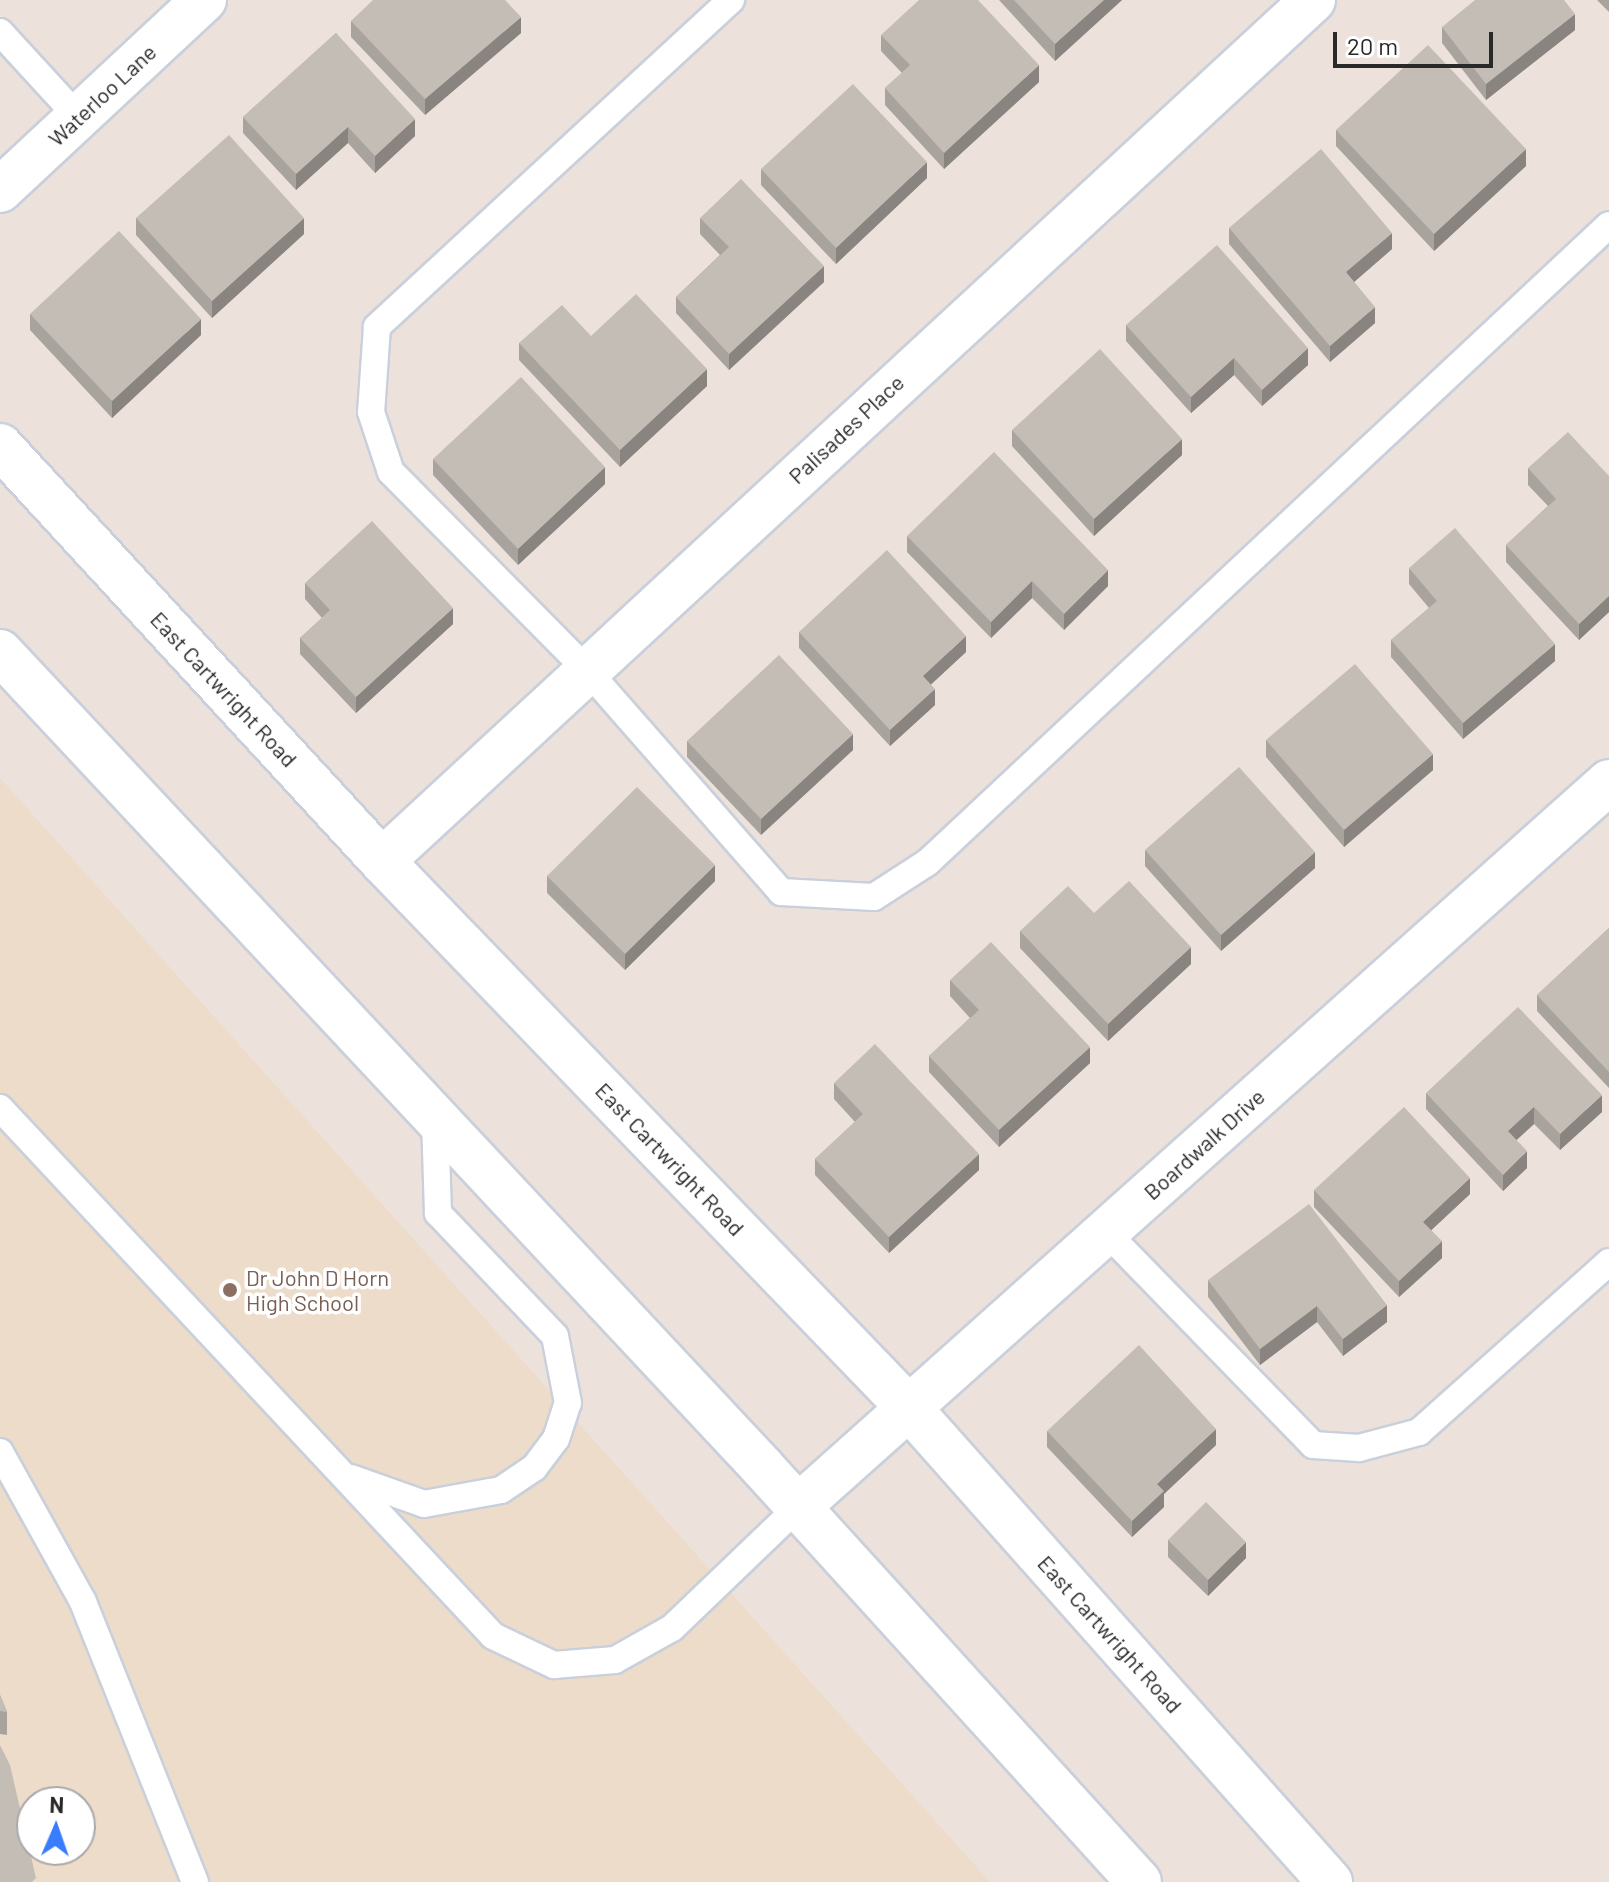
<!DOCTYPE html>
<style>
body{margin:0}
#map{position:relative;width:1609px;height:1882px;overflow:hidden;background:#ece1db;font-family:Barlow,sans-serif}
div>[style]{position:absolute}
.education>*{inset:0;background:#eedcca}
.roads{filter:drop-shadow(2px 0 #c9d0db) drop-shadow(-2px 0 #c9d0db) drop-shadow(0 2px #c9d0db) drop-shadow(0 -2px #c9d0db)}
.service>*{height:26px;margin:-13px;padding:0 13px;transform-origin:13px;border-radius:13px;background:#fff}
.minor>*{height:44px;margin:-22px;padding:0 22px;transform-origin:22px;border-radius:22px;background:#fff}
.secondary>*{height:44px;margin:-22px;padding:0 22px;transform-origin:22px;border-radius:22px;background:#fff}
.wall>*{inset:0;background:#a9a39d}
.shaded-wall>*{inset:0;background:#89847f}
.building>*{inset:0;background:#c4bdb6}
.dots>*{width:22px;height:22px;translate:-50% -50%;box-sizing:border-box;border:4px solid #fff;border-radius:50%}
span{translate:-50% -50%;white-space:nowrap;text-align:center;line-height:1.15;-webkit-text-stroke:7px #fff;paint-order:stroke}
.street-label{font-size:22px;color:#292929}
.education-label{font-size:22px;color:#785e54}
.left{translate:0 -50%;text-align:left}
.north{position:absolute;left:16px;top:1786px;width:80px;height:80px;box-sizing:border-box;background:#fff;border:2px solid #a9a9a9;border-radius:50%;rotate:2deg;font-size:22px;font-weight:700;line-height:32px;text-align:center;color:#292929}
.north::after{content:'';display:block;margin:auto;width:28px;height:36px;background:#387dfb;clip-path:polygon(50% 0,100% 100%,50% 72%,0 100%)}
.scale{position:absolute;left:1333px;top:32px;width:160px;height:36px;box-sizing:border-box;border:4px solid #292929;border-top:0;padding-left:10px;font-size:24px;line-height:28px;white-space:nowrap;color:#292929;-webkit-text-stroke:6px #fff;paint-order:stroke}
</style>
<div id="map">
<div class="education">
<i style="clip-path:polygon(evenodd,0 778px,990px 1882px,0 1882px,0 778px,32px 1802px,80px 1802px,80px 1850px,32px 1850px,32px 1802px)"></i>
</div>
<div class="roads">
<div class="service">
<i style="left:731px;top:0;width:482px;rotate:137.3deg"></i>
<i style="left:377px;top:327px;width:85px;rotate:94deg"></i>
<i style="left:371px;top:412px;width:63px;rotate:71.6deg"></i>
<i style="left:391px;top:472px;width:277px;rotate:45.3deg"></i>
<i style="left:586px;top:669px;width:296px;rotate:48.8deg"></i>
<i style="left:781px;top:892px;width:93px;rotate:3.1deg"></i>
<i style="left:874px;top:897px;width:64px;rotate:-32.9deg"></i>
<i style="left:928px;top:862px;width:932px;rotate:-43.09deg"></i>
<i style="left:0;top:32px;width:115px;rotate:47.5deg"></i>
<i style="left:0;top:1108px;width:722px;rotate:46.96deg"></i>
<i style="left:493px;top:1636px;width:68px;rotate:25.4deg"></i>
<i style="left:554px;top:1665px;width:61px;rotate:-4.7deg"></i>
<i style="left:615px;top:1660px;width:65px;rotate:-29.3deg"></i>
<i style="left:672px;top:1628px;width:176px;rotate:-43.8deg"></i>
<i style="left:1106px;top:1232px;width:297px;rotate:45.8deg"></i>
<i style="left:1313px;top:1445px;width:46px;rotate:3.7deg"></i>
<i style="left:1359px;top:1448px;width:62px;rotate:-14.9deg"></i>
<i style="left:1419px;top:1432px;width:255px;rotate:-41.8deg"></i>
<i style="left:0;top:1452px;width:171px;rotate:61deg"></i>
<i style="left:83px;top:1602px;width:302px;rotate:68.2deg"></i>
<i style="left:351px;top:1478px;width:77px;rotate:19.6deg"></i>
<i style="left:424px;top:1504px;width:78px;rotate:-10.3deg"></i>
<i style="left:501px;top:1490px;width:40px;rotate:-34deg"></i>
<i style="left:534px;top:1468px;width:36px;rotate:-53deg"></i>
<i style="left:556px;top:1439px;width:38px;rotate:-72deg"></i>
<i style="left:568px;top:1403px;width:68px;rotate:-101deg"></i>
<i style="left:555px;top:1336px;width:170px;rotate:-133.6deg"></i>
<i style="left:438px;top:1213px;width:96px;rotate:-91.8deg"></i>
</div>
<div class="minor">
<i style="left:0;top:190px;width:279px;rotate:-43deg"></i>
<i style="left:382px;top:861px;width:1268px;rotate:-42.76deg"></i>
<i style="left:799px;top:1506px;width:1086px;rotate:-41.79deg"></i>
</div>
<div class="secondary">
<i style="left:0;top:446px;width:564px;rotate:47.37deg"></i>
<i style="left:382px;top:861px;width:760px;rotate:46.07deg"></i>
<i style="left:909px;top:1408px;width:634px;rotate:48.39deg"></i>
<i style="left:0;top:652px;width:1117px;rotate:46.92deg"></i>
<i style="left:763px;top:1468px;width:559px;rotate:47.75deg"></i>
</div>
</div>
<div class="wall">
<i style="clip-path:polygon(999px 0,1122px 0,1055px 61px)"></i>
<i style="clip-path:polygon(1597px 0,1609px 0,1609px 12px)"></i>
<i style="clip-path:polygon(351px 21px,521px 33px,425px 115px,351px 37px)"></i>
<i style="clip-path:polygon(1442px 27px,1575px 30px,1486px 100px,1442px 43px)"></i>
<i style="clip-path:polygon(336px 33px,415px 136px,375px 173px,348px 143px,296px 190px,243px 133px,243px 117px)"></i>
<i style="clip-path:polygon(881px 35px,1039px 82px,944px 169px,885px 105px,885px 88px,902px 73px,881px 51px)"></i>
<i style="clip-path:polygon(1336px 130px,1526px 166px,1434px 251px,1336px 146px)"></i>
<i style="clip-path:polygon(761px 169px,927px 178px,836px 264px,761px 185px)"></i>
<i style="clip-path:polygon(136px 218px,304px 234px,212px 318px,136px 235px)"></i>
<i style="clip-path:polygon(700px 218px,824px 282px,729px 370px,676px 313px,676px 297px,720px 255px,700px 234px)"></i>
<i style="clip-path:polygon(1229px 228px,1392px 249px,1354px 282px,1375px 323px,1330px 362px,1229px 244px)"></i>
<i style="clip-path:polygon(30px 314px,201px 335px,112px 418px,30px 330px)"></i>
<i style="clip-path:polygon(1126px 325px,1308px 365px,1262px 406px,1234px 375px,1191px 413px,1126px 341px)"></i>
<i style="clip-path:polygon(591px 336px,707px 386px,620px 467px,519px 360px,519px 343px)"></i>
<i style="clip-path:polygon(1012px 430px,1182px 455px,1094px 536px,1012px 446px)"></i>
<i style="clip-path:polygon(433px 459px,605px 484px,518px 565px,433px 475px)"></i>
<i style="clip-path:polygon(1528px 468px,1609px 476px,1609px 612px,1579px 640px,1506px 562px,1506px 545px,1548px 506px,1528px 485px)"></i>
<i style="clip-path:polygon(907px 536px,1108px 586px,1064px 630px,1032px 598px,991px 638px,907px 552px)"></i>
<i style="clip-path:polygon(1409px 568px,1555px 661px,1463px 739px,1391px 657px,1391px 640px,1429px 608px,1409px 584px)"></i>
<i style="clip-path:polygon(305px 583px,453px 624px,356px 713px,300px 654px,300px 638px,322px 618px,305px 599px)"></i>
<i style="clip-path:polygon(799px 632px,966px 652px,931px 684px,935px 705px,890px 746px,799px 648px)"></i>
<i style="clip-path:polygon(1266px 740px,1433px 770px,1344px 847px,1266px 757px)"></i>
<i style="clip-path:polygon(687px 741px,853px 750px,761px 835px,687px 757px)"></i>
<i style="clip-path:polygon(1145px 850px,1315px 868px,1221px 951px,1145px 866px)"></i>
<i style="clip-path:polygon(547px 876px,715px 881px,625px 970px,547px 893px)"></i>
<i style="clip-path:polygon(1094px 913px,1191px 964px,1108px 1041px,1020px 948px,1020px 931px)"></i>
<i style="clip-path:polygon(1609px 928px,1609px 1088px,1537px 1011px,1537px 995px)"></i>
<i style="clip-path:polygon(950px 980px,1090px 1063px,999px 1147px,929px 1072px,929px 1056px,970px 1018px,950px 996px)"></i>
<i style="clip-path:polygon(834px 1083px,979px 1170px,889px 1253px,815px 1175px,815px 1159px,855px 1122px,834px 1099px)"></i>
<i style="clip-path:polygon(1426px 1093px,1602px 1112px,1560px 1150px,1534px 1124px,1516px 1140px,1527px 1168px,1503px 1191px,1426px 1109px)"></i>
<i style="clip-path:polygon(1314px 1190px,1470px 1194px,1431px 1230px,1442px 1258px,1399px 1297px,1314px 1207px)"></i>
<i style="clip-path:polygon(1208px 1280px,1387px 1322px,1343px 1356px,1317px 1322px,1260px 1365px,1208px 1297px)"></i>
<i style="clip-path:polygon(1047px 1431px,1216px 1445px,1164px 1494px,1164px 1507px,1132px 1537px,1047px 1447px)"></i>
<i style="clip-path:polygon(1168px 1540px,1246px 1558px,1208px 1596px,1168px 1557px)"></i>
<i style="clip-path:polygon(0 1695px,7px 1712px,7px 1735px,0 1734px)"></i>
</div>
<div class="shaded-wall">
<i style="clip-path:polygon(1104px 0,1122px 0,1055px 61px,1055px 44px)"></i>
<i style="clip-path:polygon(1575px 14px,1575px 30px,1486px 100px,1486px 84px)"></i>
<i style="clip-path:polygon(521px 17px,521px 33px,425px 115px,425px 99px)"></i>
<i style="clip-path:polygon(1039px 65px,1039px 82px,944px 169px,944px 153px)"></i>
<i style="clip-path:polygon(415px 119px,415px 136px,375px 173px,375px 156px)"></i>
<i style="clip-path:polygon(348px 127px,348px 143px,296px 190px,296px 174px)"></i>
<i style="clip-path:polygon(1526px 149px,1526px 166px,1434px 251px,1434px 234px)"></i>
<i style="clip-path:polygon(927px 162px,927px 178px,836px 264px,836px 248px)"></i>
<i style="clip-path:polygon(304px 218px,304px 234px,212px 318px,212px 301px)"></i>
<i style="clip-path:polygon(1392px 233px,1392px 249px,1346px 289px,1346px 272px)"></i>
<i style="clip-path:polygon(824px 266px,824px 282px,729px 370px,729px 354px)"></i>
<i style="clip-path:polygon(1375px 307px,1375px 323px,1330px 362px,1330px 346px)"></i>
<i style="clip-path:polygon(201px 319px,201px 335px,112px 418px,112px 401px)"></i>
<i style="clip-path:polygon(1308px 348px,1308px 365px,1262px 406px,1262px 390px)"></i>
<i style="clip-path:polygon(1234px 358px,1234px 375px,1191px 413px,1191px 397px)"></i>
<i style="clip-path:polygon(707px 369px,707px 386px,620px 467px,620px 450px)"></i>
<i style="clip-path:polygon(1182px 439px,1182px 455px,1094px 536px,1094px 519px)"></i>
<i style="clip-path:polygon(605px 467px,605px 484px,518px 565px,518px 549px)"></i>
<i style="clip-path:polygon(1108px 570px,1108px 586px,1064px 630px,1064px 614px)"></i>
<i style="clip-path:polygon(1032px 581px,1032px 598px,991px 638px,991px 622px)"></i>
<i style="clip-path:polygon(1609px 596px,1609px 612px,1579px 640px,1579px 624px)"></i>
<i style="clip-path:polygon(453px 608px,453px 624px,356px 713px,356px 697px)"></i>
<i style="clip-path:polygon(966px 636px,966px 652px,923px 692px,923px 676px)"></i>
<i style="clip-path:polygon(1555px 644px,1555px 661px,1463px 739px,1463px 723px)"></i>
<i style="clip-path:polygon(935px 689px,935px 705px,890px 746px,890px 730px)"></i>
<i style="clip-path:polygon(853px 734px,853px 750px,761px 835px,761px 819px)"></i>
<i style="clip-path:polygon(1433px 754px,1433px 770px,1344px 847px,1344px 830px)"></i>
<i style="clip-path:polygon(1315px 852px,1315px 868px,1221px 951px,1221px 935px)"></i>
<i style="clip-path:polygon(715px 865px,715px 881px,625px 970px,625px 954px)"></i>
<i style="clip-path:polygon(1191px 947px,1191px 964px,1108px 1041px,1108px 1024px)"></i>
<i style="clip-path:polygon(1090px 1047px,1090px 1063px,999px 1147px,999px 1130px)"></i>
<i style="clip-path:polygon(1602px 1095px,1602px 1112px,1560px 1150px,1560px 1134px)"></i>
<i style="clip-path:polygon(1534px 1107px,1534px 1124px,1508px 1148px,1508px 1131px)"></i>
<i style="clip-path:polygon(1527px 1151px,1527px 1168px,1503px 1191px,1503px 1175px)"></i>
<i style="clip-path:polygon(979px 1154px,979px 1170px,889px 1253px,889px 1237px)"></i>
<i style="clip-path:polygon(1470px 1178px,1470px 1194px,1423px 1238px,1423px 1222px)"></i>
<i style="clip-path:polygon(1442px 1241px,1442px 1258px,1399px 1297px,1399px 1281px)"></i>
<i style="clip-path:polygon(1387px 1305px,1387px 1322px,1343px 1356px,1343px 1339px)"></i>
<i style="clip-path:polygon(1317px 1306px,1317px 1322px,1260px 1365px,1260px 1349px)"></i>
<i style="clip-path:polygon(1216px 1429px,1216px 1445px,1164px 1494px,1164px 1507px,1132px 1537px,1132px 1521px,1157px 1484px)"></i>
<i style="clip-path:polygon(1246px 1542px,1246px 1558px,1208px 1596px,1208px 1580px)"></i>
</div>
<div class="building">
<i style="clip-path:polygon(373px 0,505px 0,521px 17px,425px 99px,351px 21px)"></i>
<i style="clip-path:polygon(919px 0,978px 0,1039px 65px,944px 153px,885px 88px,910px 65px,881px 35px)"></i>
<i style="clip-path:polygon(1014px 0,1104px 0,1055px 44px)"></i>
<i style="clip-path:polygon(1475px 0,1564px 0,1575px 14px,1486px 84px,1442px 27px)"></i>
<i style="clip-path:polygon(336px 33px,415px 119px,375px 156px,348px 127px,296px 174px,243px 117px)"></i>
<i style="clip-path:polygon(1428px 45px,1526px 149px,1434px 234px,1336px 130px)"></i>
<i style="clip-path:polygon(853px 84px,927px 162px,836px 248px,761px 169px)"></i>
<i style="clip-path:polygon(229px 135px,304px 218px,212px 301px,136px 218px)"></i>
<i style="clip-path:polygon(1321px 149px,1392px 233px,1346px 272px,1375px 307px,1330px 346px,1229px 228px)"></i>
<i style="clip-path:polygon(741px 179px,824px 266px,729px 354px,676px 297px,729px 247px,700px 218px)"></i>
<i style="clip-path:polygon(119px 231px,201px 319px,112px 401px,30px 314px)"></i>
<i style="clip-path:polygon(1217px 245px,1308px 348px,1262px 390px,1234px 358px,1191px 397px,1126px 325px)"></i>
<i style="clip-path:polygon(636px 294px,707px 369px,620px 450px,519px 343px,562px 305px,591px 336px)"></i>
<i style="clip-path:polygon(1100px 349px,1182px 439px,1094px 519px,1012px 430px)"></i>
<i style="clip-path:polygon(521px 377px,605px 467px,518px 549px,433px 459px)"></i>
<i style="clip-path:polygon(1568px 432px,1609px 476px,1609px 596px,1579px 624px,1506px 545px,1556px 499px,1528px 468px)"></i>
<i style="clip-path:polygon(994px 452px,1108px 570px,1064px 614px,1032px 581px,991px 622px,907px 536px)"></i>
<i style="clip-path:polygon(372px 521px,453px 608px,356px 697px,300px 638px,330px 610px,305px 583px)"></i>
<i style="clip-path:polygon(1455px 528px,1555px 644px,1463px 723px,1391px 640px,1437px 601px,1409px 568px)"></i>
<i style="clip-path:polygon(887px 550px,966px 636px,923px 676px,935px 689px,890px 730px,799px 632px)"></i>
<i style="clip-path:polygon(779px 655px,853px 734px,761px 819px,687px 741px)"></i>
<i style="clip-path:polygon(1355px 664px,1433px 754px,1344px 830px,1266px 740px)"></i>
<i style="clip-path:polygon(1239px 767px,1315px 852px,1221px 935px,1145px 850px)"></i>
<i style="clip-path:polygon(637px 787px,715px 865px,625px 954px,547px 876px)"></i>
<i style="clip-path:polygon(1129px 881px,1191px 947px,1108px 1024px,1020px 931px,1068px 886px,1094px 913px)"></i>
<i style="clip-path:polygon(1609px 928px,1609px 1072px,1537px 995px)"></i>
<i style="clip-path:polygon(991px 942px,1090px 1047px,999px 1130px,929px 1056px,979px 1010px,950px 980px)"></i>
<i style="clip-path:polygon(1518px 1007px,1602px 1095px,1560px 1134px,1534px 1107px,1508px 1131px,1527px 1151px,1503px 1175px,1426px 1093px)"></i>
<i style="clip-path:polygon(875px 1044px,979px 1154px,889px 1237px,815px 1159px,863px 1114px,834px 1083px)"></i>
<i style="clip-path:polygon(1404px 1107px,1470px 1178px,1423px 1222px,1442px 1241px,1399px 1281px,1314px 1190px)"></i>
<i style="clip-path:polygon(1309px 1204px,1387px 1305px,1343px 1339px,1317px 1306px,1260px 1349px,1208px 1280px)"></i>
<i style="clip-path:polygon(1139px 1345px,1216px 1429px,1157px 1484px,1164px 1491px,1132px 1521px,1047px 1431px)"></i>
<i style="clip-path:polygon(1206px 1502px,1246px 1542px,1208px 1580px,1168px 1540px)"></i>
<i style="clip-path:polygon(0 1695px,7px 1712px,0 1711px)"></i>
<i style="clip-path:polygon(0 1745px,10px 1765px,36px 1878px,32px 1882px,0 1882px)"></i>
</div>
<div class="dots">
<i style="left:230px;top:1290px;background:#8d6e63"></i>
</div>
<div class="street-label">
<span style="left:102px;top:95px;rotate:-43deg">Waterloo Lane</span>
<span style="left:846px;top:429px;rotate:-43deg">Palisades Place</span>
<span style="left:224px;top:689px;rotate:47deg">East Cartwright Road</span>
<span style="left:1204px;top:1144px;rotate:-42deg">Boardwalk Drive</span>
<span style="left:670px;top:1159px;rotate:46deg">East Cartwright Road</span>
<span style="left:1110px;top:1634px;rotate:48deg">East Cartwright Road</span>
</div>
<div class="education-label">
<span class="left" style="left:246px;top:1290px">Dr John D Horn<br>High School</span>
</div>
<div class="north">N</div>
<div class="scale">20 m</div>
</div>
